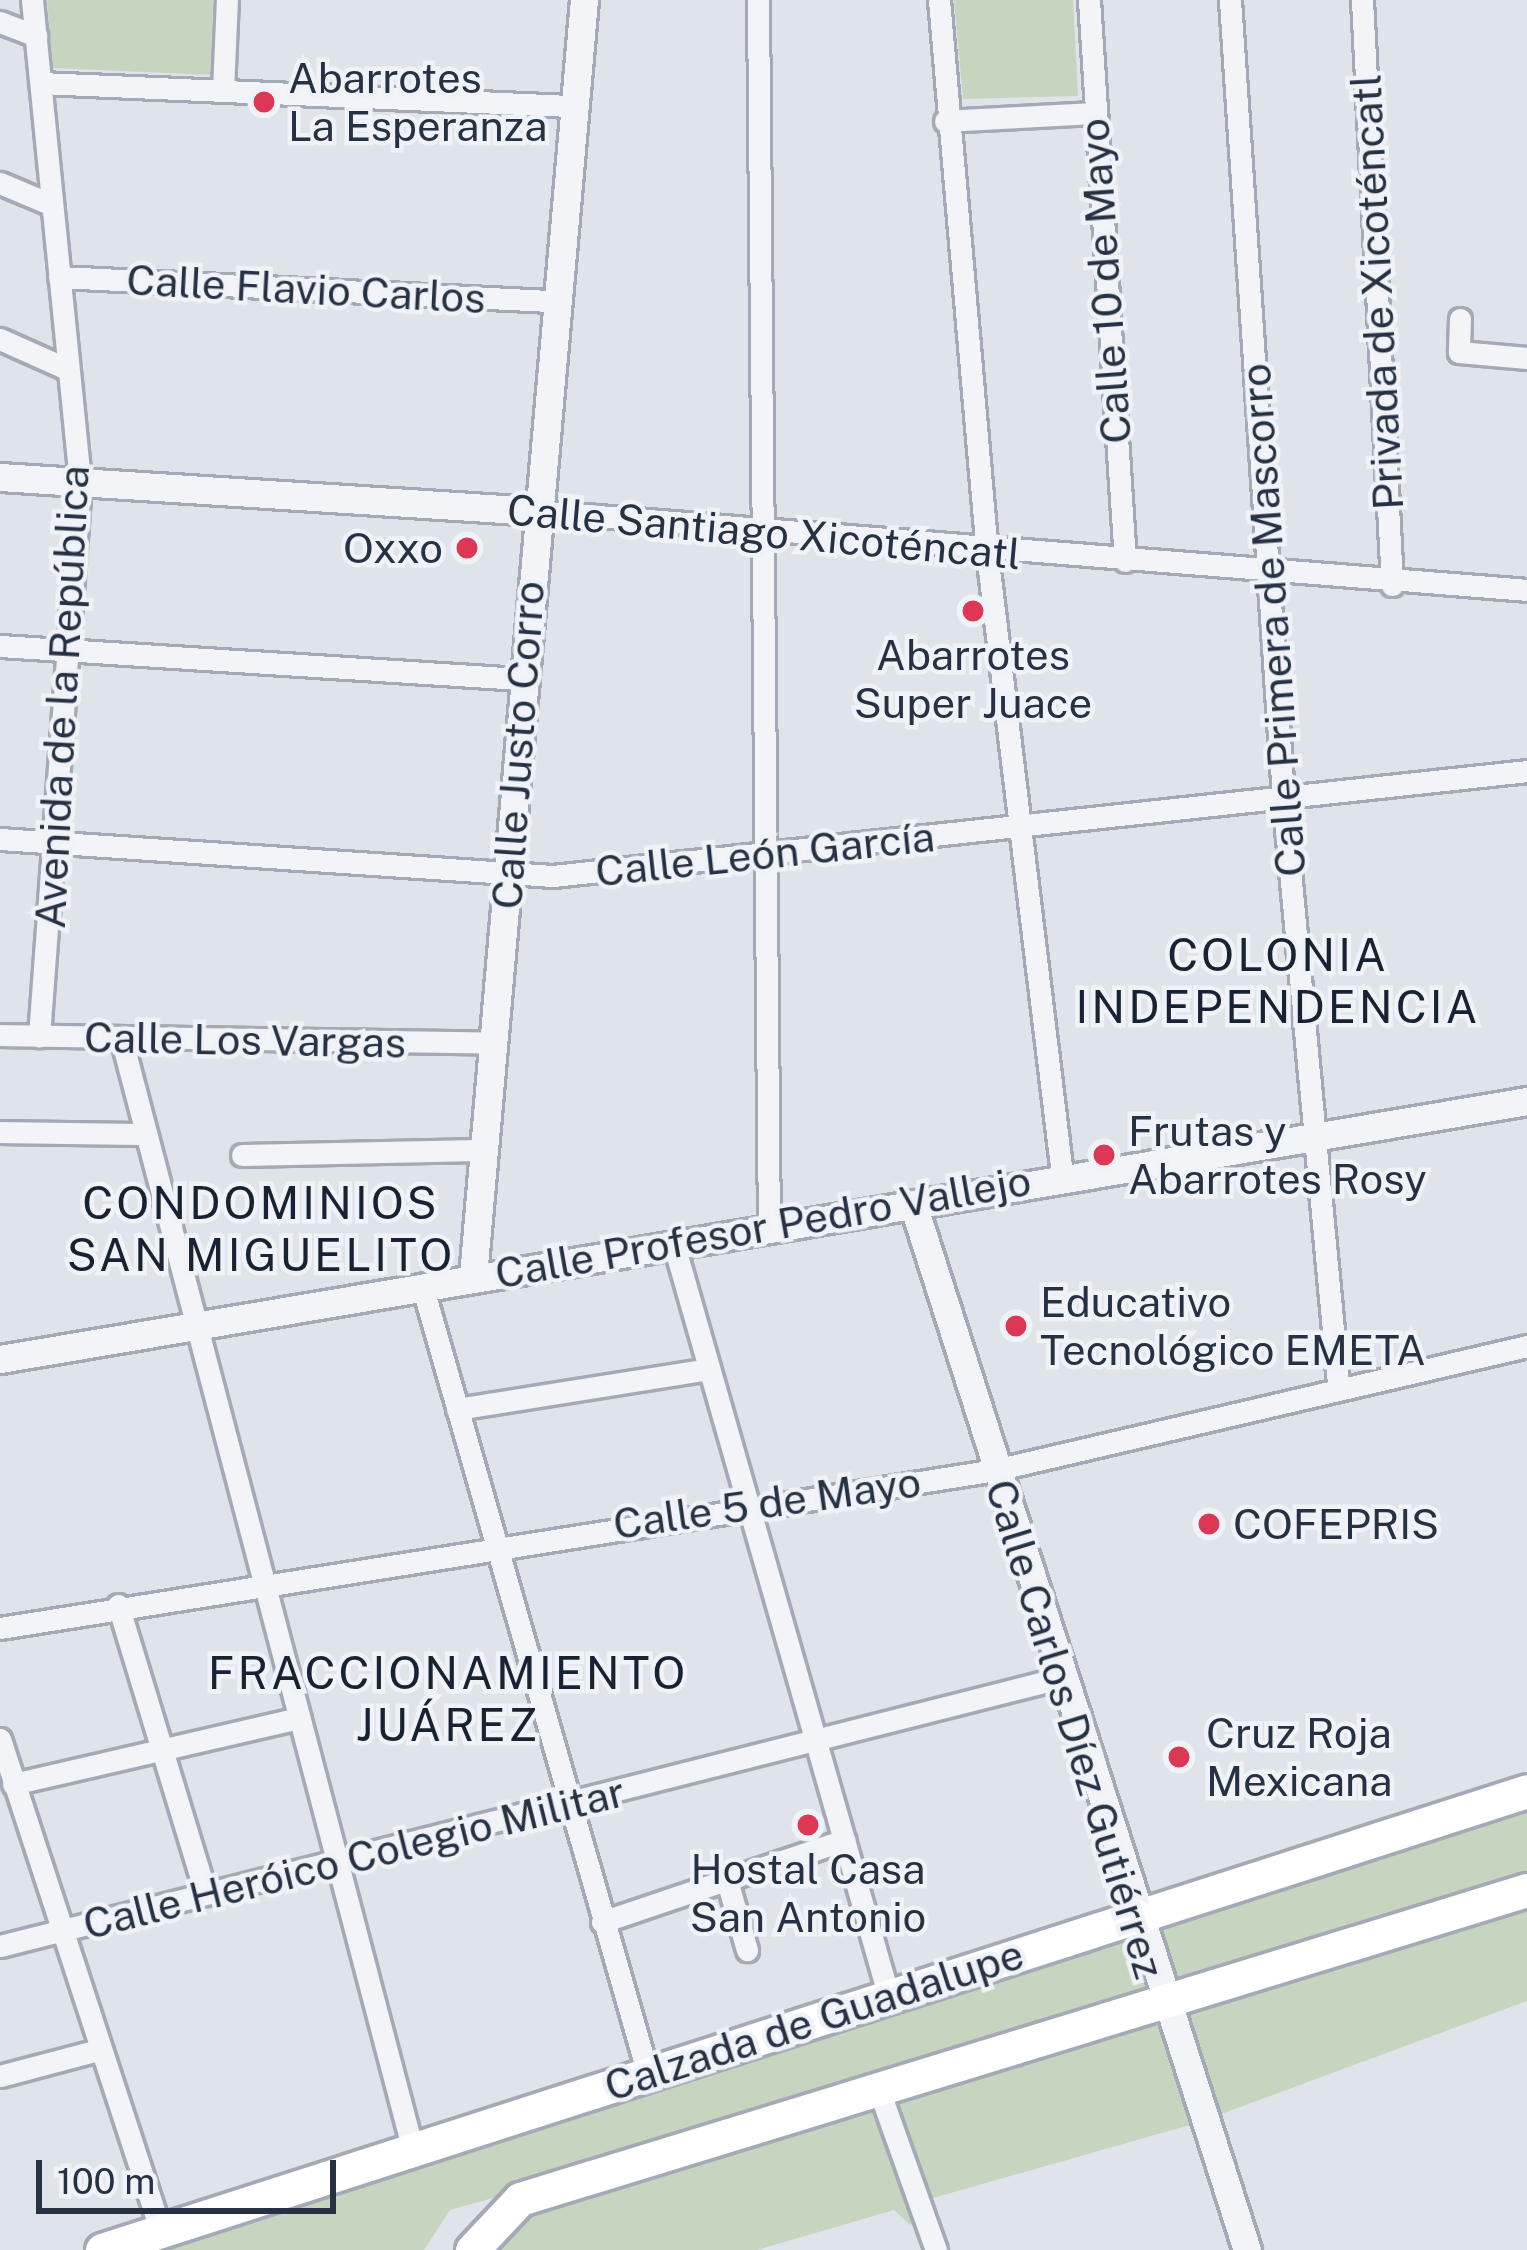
<!DOCTYPE html>
<meta charset="utf-8">
<style>
body{margin:0}
#map{position:relative;width:1527px;height:2250px;overflow:hidden;background:#dfe3ea;font-family:"Public Sans",sans-serif}
div>[style]{position:absolute}
.green>*{inset:0;background:#c5d5bf}
.roads{filter:drop-shadow(3px 0 #a4aab5) drop-shadow(-3px 0 #a4aab5) drop-shadow(0 3px #a4aab5) drop-shadow(0 -3px #a4aab5)}
.minor>*{height:21px;margin:-10.5px;padding:0 10.5px;transform-origin:10.5px;border-radius:10.5px;background:#f2f4f8}
.tertiary>*{height:27px;margin:-13.5px;padding:0 13.5px;transform-origin:13.5px;border-radius:13.5px;background:#f2f4f8}
.primary>*{height:33px;margin:-16.5px;padding:0 16.5px;transform-origin:16.5px;border-radius:16.5px;background:#fff}
.dots>*{width:33px;height:33px;translate:-50% -50%;box-sizing:border-box;border:6px solid #eff2f7;border-radius:50%}
span{translate:-50% -50%;white-space:nowrap;text-align:center;line-height:1.15;-webkit-text-stroke:9px #eff2f7;paint-order:stroke}
.poi-label{font-size:42px;color:#263143}
.left{translate:0 -50%;text-align:left}
.right{translate:-100% -50%;text-align:right}
.street-label{font-size:42px;color:#263143}
.neighbourhood-label{font-size:45px;color:#182233;letter-spacing:3px}
.scale{position:absolute;left:36px;top:2160px;width:300px;height:54px;box-sizing:border-box;border:6px solid #263143;border-top:0;padding-left:15px;font-size:36px;line-height:42px;white-space:nowrap;color:#263143;-webkit-text-stroke:9px #eff2f7;paint-order:stroke}
</style>
<div id="map">
<div class="green">
<i style="clip-path:polygon(47px 0,213px 0,212px 75px,53px 68px)"></i>
<i style="clip-path:polygon(954px 0,1073px 0,1078px 96px,963px 99px)"></i>
<i style="clip-path:polygon(1527px 1807px,1527px 2001px,1200px 2122px,919px 2202px,879px 2090px,450px 2210px,424px 2250px,121px 2250px)"></i>
<i style="clip-path:polygon(876px 2096px,917px 2218px,910px 2225px,894px 2210px,757px 2250px,498px 2250px,522px 2217px)"></i>
</div>
<div class="roads">
<div class="minor">
<i style="left:32px;top:0;width:486px;rotate:84.3deg"></i>
<i style="left:80px;top:484px;width:554px;rotate:94.25deg"></i>
<i style="left:758px;top:0;width:1226px;rotate:89.49deg"></i>
<i style="left:939px;top:0;width:555px;rotate:85.04deg"></i>
<i style="left:987px;top:553px;width:627px;rotate:83.12deg"></i>
<i style="left:1089px;top:0;width:562px;rotate:86.33deg"></i>
<i style="left:1230px;top:0;width:798px;rotate:86.19deg"></i>
<i style="left:1283px;top:796px;width:590px;rotate:84.65deg"></i>
<i style="left:1362px;top:0;width:586px;rotate:87.06deg"></i>
<i style="left:0;top:22px;width:39px;rotate:21deg"></i>
<i style="left:41px;top:83px;width:529px;rotate:2.49deg"></i>
<i style="left:223px;top:90px;width:90px;rotate:-87.5deg"></i>
<i style="left:945px;top:121px;width:148px;rotate:-3.1deg"></i>
<i style="left:0;top:183px;width:56px;rotate:22.9deg"></i>
<i style="left:59px;top:277px;width:494px;rotate:2.8deg"></i>
<i style="left:1460px;top:319px;width:33px;rotate:92deg"></i>
<i style="left:1459px;top:352px;width:68px;rotate:5deg"></i>
<i style="left:0;top:339px;width:73px;rotate:24.1deg"></i>
<i style="left:535px;top:511px;width:995px;rotate:4.55deg"></i>
<i style="left:0;top:646px;width:521px;rotate:3.63deg"></i>
<i style="left:0;top:839px;width:554px;rotate:3.83deg"></i>
<i style="left:553px;top:876px;width:980px;rotate:-6.15deg"></i>
<i style="left:0;top:1035px;width:490px;rotate:0.9deg"></i>
<i style="left:122px;top:1041px;width:1151px;rotate:75.3deg"></i>
<i style="left:0;top:1132px;width:146px;rotate:0.8deg"></i>
<i style="left:242px;top:1155px;width:237px;rotate:-1.2deg"></i>
<i style="left:674px;top:1245px;width:779px;rotate:74.05deg"></i>
<i style="left:422px;top:1285px;width:821px;rotate:74.02deg"></i>
<i style="left:457px;top:1409px;width:255px;rotate:-9deg"></i>
<i style="left:118px;top:1605px;width:300px;rotate:73.1deg"></i>
<i style="left:0;top:1628px;width:1007px;rotate:-9.02deg"></i>
<i style="left:995px;top:1470px;width:546px;rotate:-13.12deg"></i>
<i style="left:0;top:1739px;width:519px;rotate:71.91deg"></i>
<i style="left:13px;top:1784px;width:294px;rotate:-13deg"></i>
<i style="left:728px;top:1884px;width:69px;rotate:73.9deg"></i>
<i style="left:602px;top:1922px;width:256px;rotate:-18.7deg"></i>
<i style="left:0;top:1946px;width:1089px;rotate:-14.19deg"></i>
<i style="left:0;top:2076px;width:101px;rotate:-14.9deg"></i>
<i style="left:879px;top:2090px;width:170px;rotate:70.4deg"></i>
</div>
<div class="tertiary">
<i style="left:0;top:477px;width:536px;rotate:3.64deg"></i>
<i style="left:913px;top:1204px;width:1098px;rotate:72.29deg"></i>
<i style="left:473px;top:1276px;width:1281px;rotate:-85.03deg"></i>
<i style="left:0;top:1359px;width:1549px;rotate:-9.59deg"></i>
</div>
<div class="primary">
<i style="left:102px;top:2250px;width:1497px;rotate:-17.85deg"></i>
<i style="left:472px;top:2250px;width:70px;rotate:-46.7deg"></i>
<i style="left:520px;top:2199px;width:1053px;rotate:-17.06deg"></i>
</div>
</div>
<div class="dots">
<i style="left:264px;top:102px;background:#dc3755"></i>
<i style="left:467px;top:548px;background:#dc3755"></i>
<i style="left:973px;top:611px;background:#dc3755"></i>
<i style="left:1104px;top:1155px;background:#dc3755"></i>
<i style="left:1016px;top:1326px;background:#dc3755"></i>
<i style="left:1209px;top:1524px;background:#dc3755"></i>
<i style="left:1179px;top:1757px;background:#dc3755"></i>
<i style="left:808px;top:1825px;background:#dc3755"></i>
</div>
<div class="poi-label">
<span class="left" style="left:288px;top:102px">Abarrotes<br>La Esperanza</span>
<span class="right" style="left:443px;top:548px">Oxxo</span>
<span style="left:973px;top:679px">Abarrotes<br>Super Juace</span>
<span class="left" style="left:1128px;top:1155px">Frutas y<br>Abarrotes Rosy</span>
<span class="left" style="left:1040px;top:1326px">Educativo<br>Tecnológico EMETA</span>
<span class="left" style="left:1233px;top:1524px">COFEPRIS</span>
<span class="left" style="left:1206px;top:1757px">Cruz Roja<br>Mexicana</span>
<span style="left:808px;top:1893px">Hostal Casa<br>San Antonio</span>
</div>
<div class="street-label">
<span style="left:1105px;top:281px;rotate:-94deg">Calle 10 de Mayo</span>
<span style="left:306px;top:289px;rotate:3deg">Calle Flavio Carlos</span>
<span style="left:1377px;top:292px;rotate:-93deg">Privada de Xicoténcatl</span>
<span style="left:764px;top:532px;rotate:5deg">Calle Santiago Xicoténcatl</span>
<span style="left:1273px;top:620px;rotate:-94deg">Calle Primera de Mascorro</span>
<span style="left:62px;top:697px;rotate:-87deg">Avenida de la República</span>
<span style="left:518px;top:745px;rotate:-86deg">Calle Justo Corro</span>
<span style="left:765px;top:854px;rotate:-6deg">Calle León García</span>
<span style="left:245px;top:1040px;rotate:1deg">Calle Los Vargas</span>
<span style="left:763px;top:1227px;rotate:-10deg">Calle Profesor Pedro Vallejo</span>
<span style="left:767px;top:1503px;rotate:-8deg">Calle 5 de Mayo</span>
<span style="left:1075px;top:1729px;rotate:73deg">Calle Carlos Díez Gutiérrez</span>
<span style="left:354px;top:1858px;rotate:-14deg">Calle Heróico Colegio Militar</span>
<span style="left:814px;top:2020px;rotate:-18deg">Calzada de Guadalupe</span>
</div>
<div class="neighbourhood-label">
<span style="left:1278px;top:981px">COLONIA<br>INDEPENDENCIA</span>
<span style="left:261px;top:1229px">CONDOMINIOS<br>SAN MIGUELITO</span>
<span style="left:448px;top:1699px">FRACCIONAMIENTO<br>JUÁREZ</span>
</div>
<div class="scale">100 m</div>
</div>
